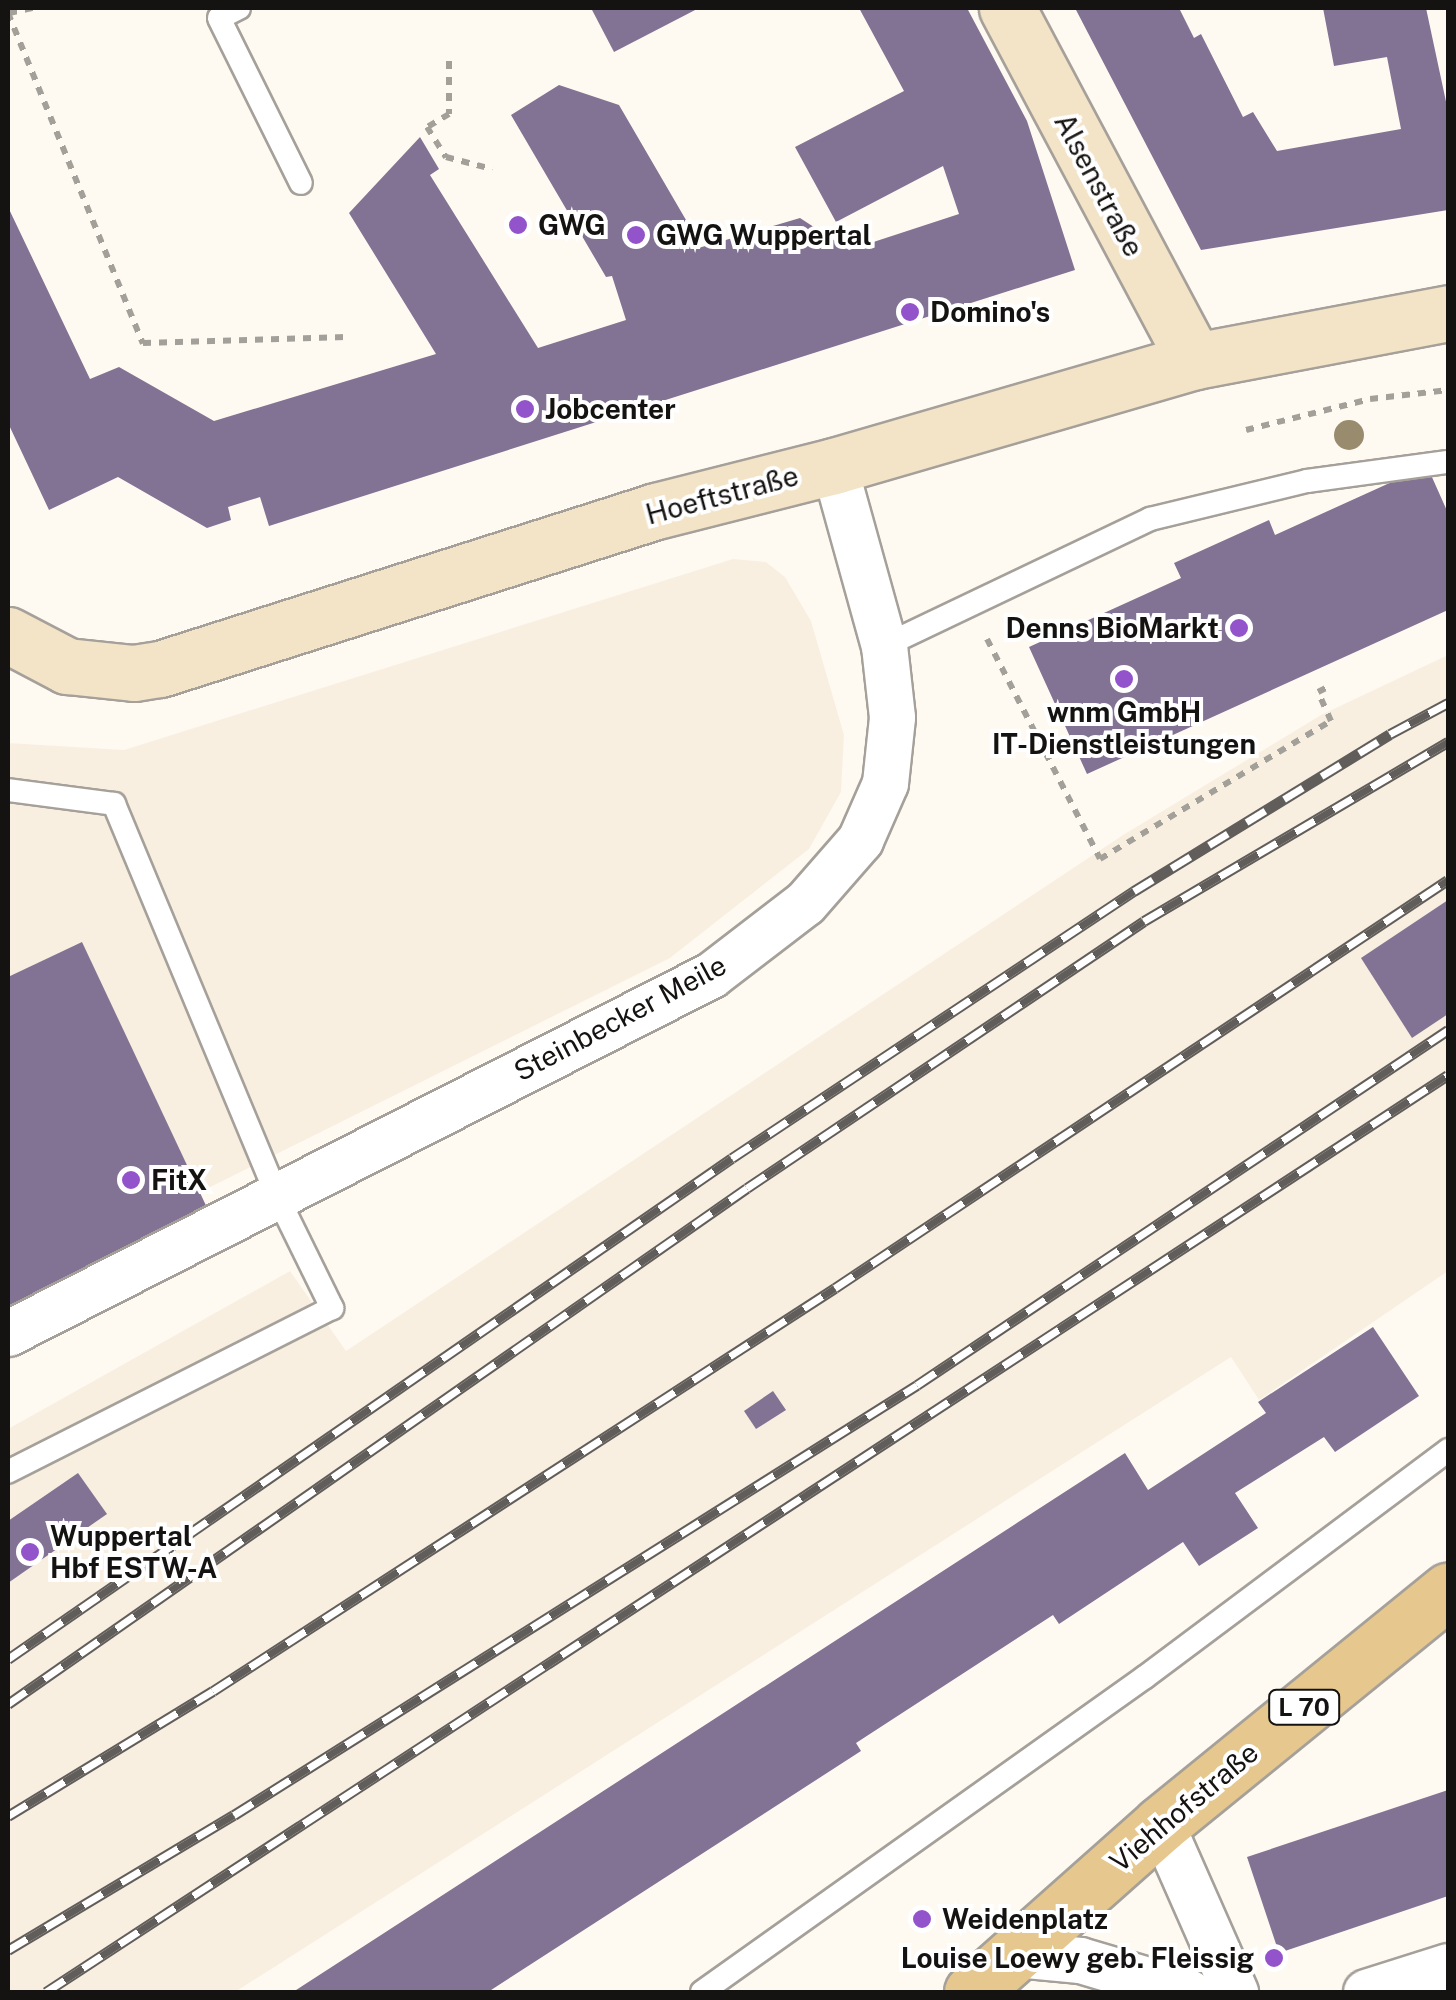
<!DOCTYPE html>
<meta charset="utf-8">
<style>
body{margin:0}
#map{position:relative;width:1456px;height:2000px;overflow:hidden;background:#fefaf2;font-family:"Public Sans",sans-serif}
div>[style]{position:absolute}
.built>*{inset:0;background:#f8efe1}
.building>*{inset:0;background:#827394}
.path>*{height:6px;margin-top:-3px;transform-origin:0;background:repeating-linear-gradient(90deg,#a3a09a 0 8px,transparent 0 16px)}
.roads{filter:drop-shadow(2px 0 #a5a099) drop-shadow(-2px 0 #a5a099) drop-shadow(0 2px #a5a099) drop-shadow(0 -2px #a5a099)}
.lane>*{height:22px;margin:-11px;padding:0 11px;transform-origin:11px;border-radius:11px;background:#fff}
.street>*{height:45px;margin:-22.5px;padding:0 22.5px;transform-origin:22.5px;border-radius:22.5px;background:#fff}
.secondary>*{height:55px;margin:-27.5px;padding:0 27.5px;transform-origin:27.5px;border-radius:27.5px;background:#f3e3c7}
.primary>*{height:55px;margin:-27.5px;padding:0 27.5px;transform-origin:27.5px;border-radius:27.5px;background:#e6c88e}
.rail>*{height:11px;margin-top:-5.5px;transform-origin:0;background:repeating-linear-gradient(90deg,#fff 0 22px,#605d5a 0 44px);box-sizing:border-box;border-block:2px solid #605d5a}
.trees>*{width:30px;height:30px;margin:-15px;border-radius:50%;background:#998b6e}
.dots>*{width:28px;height:28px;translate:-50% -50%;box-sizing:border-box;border:5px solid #fff;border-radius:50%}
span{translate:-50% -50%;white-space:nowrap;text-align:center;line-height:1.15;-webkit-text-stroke:8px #fff;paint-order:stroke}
.shield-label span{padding:2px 8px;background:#fff;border:2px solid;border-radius:8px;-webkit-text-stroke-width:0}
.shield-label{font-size:25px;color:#151311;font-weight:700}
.street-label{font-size:28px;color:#151311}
.poi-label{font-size:28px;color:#151311;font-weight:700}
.left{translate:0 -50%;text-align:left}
.right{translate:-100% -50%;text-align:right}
.frame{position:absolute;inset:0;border:10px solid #151311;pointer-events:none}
</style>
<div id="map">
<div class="built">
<i style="clip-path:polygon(733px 559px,766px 562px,785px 577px,811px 621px,844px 735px,841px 792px,809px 849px,670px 958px,8px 1288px,8px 743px,124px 750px)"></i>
<i style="clip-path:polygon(1448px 655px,1448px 1271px,1259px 1400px,1231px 1357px,235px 1992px,8px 1992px,8px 1429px,290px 1271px,346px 1351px,1123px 835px,1321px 715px)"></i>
</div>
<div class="building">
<i style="clip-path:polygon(591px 8px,699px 8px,614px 52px)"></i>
<i style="clip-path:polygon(859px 8px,967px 8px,1027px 121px,1075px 270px,269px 526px,260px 497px,228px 507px,231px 520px,207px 528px,118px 477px,49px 510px,8px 423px,8px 207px,90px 379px,119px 367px,214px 421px,436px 354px,349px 213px,420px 137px,439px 169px,430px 175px,538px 348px,626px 320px,612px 276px,606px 277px,511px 115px,559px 85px,619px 105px,686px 220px,695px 249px,800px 218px,849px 250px,959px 214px,943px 166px,836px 222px,795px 147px,904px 91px)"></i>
<i style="clip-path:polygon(1075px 8px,1179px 8px,1194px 38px,1201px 34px,1243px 117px,1253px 112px,1277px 151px,1401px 129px,1387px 57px,1334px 66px,1323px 8px,1426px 8px,1448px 111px,1448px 210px,1201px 250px)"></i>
<i style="clip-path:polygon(1427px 466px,1448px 513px,1448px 610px,1087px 774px,1029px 647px,1181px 578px,1174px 563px,1269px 520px,1275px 535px)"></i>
<i style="clip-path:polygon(1448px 900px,1448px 1014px,1412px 1038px,1361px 958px)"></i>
<i style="clip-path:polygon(82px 942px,210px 1214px,8px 1310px,8px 977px)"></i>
<i style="clip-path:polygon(1373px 1327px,1419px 1396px,1335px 1452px,1324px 1437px,1235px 1493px,1258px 1528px,1199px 1566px,1183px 1542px,1059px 1624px,1053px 1615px,856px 1743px,861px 1751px,488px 1992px,293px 1992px,1125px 1453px,1148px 1490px,1266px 1413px,1258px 1402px)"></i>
<i style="clip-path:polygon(773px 1391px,786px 1410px,756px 1429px,744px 1411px)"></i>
<i style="clip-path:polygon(78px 1473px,107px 1514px,8px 1583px,8px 1521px)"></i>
<i style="clip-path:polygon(1448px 1790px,1448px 1896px,1279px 1953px,1247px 1857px)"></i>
</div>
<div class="path">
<i style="left:8px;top:13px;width:357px;rotate:67.8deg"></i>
<i style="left:143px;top:343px;width:203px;rotate:-1.7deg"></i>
<i style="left:9px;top:13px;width:25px;rotate:-12deg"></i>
<i style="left:449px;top:61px;width:53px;rotate:90deg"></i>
<i style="left:449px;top:114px;width:26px;rotate:149deg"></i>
<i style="left:427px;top:127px;width:36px;rotate:58deg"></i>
<i style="left:446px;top:157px;width:48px;rotate:14.6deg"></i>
<i style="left:1246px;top:430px;width:128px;rotate:-14deg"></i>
<i style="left:1370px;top:399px;width:79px;rotate:-6.6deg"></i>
<i style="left:987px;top:639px;width:247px;rotate:62.8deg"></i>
<i style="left:1100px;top:859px;width:269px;rotate:-30.9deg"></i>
<i style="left:1331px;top:721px;width:32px;rotate:-114deg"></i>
<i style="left:1318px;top:692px;width:11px;rotate:-27deg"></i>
</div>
<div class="roads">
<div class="lane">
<i style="left:239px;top:8px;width:22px;rotate:153deg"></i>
<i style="left:219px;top:18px;width:184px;rotate:63.6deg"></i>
<i style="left:884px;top:646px;width:295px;rotate:-25.5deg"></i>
<i style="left:1150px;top:519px;width:162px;rotate:-13.6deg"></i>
<i style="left:1307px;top:481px;width:142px;rotate:-7.7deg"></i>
<i style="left:8px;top:790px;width:107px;rotate:7.5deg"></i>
<i style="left:114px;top:804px;width:425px;rotate:67.4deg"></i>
<i style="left:277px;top:1196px;width:125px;rotate:63.8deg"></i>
<i style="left:332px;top:1308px;width:363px;rotate:153.2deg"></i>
<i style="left:702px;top:1992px;width:544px;rotate:-35.42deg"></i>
<i style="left:1145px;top:1677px;width:379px;rotate:-36.8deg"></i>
</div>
<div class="street">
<i style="left:8px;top:1333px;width:789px;rotate:-26.99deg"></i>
<i style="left:711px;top:975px;width:118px;rotate:-37.5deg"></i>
<i style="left:805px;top:903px;width:84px;rotate:-48.9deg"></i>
<i style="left:860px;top:840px;width:62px;rotate:-66.3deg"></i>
<i style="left:885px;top:783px;width:66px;rotate:-83.9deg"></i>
<i style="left:892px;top:717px;width:71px;rotate:-96.4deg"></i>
<i style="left:884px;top:646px;width:187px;rotate:-105.5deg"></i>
<i style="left:1161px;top:1824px;width:184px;rotate:66.2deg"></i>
<i style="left:1016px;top:1954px;width:64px;rotate:5.4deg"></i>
<i style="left:1080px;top:1960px;width:113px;rotate:16.5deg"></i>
<i style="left:1366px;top:1992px;width:86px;rotate:-17.6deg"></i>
</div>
<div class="secondary">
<i style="left:1007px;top:8px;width:400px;rotate:62deg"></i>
<i style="left:8px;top:635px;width:67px;rotate:27.7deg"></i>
<i style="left:67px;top:666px;width:67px;rotate:6deg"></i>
<i style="left:134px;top:673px;width:26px;rotate:-9deg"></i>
<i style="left:160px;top:669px;width:521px;rotate:-17.67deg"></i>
<i style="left:656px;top:511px;width:184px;rotate:-14.2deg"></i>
<i style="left:834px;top:466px;width:376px;rotate:-16.2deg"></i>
<i style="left:1195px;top:361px;width:258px;rotate:-10.7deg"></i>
</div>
<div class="primary">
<i style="left:972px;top:1992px;width:253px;rotate:-41.6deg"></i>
<i style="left:1161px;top:1824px;width:370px;rotate:-39.1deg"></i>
</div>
</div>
<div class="rail">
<i style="left:8px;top:1659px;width:880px;rotate:-34.68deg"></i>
<i style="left:732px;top:1158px;width:483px;rotate:-33.6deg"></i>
<i style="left:1134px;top:891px;width:300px;rotate:-31.5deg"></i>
<i style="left:1390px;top:734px;width:66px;rotate:-28.1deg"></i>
<i style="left:8px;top:1704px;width:901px;rotate:-34.92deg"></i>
<i style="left:747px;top:1188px;width:478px;rotate:-33.9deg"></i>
<i style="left:1144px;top:921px;width:353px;rotate:-30.5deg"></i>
<i style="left:8px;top:1816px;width:240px;rotate:-31.4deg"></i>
<i style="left:213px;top:1691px;width:741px;rotate:-32.94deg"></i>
<i style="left:835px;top:1288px;width:736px;rotate:-33.65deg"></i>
<i style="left:8px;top:1950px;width:263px;rotate:-30.9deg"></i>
<i style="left:234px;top:1815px;width:807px;rotate:-32.19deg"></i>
<i style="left:917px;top:1385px;width:639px;rotate:-33.76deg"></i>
<i style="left:46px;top:1992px;width:1675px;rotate:-33.19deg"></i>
</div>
<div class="trees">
<i style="left:1349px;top:435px"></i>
</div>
<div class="dots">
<i style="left:518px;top:225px;background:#9354cb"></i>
<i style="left:636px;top:235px;background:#9354cb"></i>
<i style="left:910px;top:312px;background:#9354cb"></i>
<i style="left:525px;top:409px;background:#9354cb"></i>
<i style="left:1239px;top:628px;background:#9354cb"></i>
<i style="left:1124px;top:679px;background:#9354cb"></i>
<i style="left:131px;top:1180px;background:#9354cb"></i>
<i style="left:30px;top:1552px;background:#9354cb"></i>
<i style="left:922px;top:1919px;background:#9354cb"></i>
<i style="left:1274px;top:1958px;background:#9354cb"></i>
</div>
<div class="shield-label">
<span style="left:1304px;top:1707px">L 70</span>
</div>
<div class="street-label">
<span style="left:1099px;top:185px;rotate:62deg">Alsenstraße</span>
<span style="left:722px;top:495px;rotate:-15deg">Hoeftstraße</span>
<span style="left:620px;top:1018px;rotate:-28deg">Steinbecker Meile</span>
<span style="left:1184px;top:1807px;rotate:-40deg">Viehhofstraße</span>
</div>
<div class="poi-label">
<span class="left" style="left:538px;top:225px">GWG</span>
<span class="left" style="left:656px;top:235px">GWG Wuppertal</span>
<span class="left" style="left:930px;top:312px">Domino's</span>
<span class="left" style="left:545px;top:409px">Jobcenter</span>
<span class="right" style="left:1219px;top:628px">Denns BioMarkt</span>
<span style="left:1124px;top:728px">wnm GmbH<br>IT-Dienstleistungen</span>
<span class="left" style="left:151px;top:1180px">FitX</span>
<span class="left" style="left:50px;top:1552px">Wuppertal<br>Hbf ESTW-A</span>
<span class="left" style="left:942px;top:1919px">Weidenplatz</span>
<span class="right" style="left:1254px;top:1958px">Louise Loewy geb. Fleissig</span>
</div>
<div class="frame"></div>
</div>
